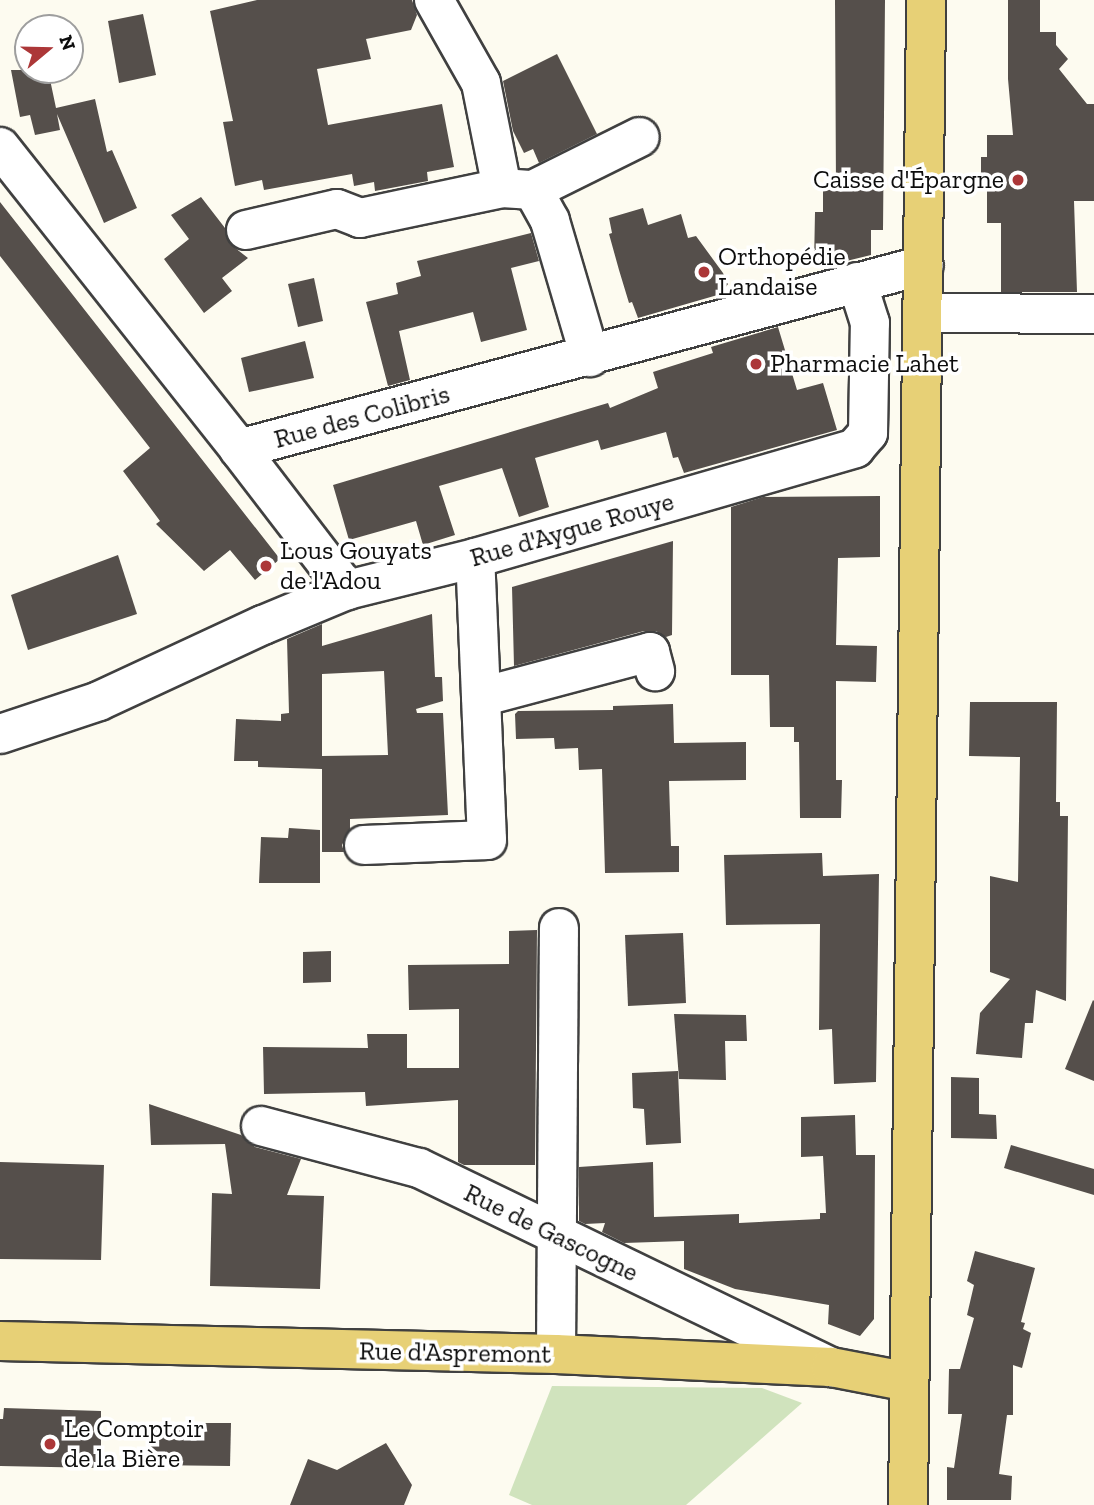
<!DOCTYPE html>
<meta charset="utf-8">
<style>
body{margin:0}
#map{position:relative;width:1094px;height:1505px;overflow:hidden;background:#fdfbf0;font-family:"Zilla Slab",serif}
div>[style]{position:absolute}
.green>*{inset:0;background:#d0e3bd}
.building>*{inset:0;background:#554f4b}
.roads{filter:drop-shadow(2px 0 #404040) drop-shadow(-2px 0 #404040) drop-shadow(0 2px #404040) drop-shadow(0 -2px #404040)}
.minor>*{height:38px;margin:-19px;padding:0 19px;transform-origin:19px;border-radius:19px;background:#fff}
.major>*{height:38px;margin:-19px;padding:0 19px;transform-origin:19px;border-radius:19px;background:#e7d076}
.dots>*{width:19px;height:19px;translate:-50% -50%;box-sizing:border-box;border:4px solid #fff;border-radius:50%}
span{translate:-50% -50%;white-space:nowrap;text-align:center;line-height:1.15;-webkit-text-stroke:7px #fff;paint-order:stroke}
.poi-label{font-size:26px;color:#0d0d0d}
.right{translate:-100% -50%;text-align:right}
.left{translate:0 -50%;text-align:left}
.street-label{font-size:26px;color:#0d0d0d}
.north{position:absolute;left:14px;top:14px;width:70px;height:70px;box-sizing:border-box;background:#fff;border:2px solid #9e9e9e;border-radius:50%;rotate:71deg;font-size:19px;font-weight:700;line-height:28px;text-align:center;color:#0d0d0d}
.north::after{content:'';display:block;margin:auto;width:24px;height:32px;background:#ac3738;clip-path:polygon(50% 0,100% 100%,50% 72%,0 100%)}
</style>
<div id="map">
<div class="green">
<i style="clip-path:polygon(552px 1386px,762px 1388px,802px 1403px,686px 1505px,532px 1505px,509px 1495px)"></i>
</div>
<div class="building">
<i style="clip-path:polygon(257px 0,412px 0,417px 15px,411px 30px,366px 39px,371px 59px,317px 69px,328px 125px,442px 104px,454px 167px,427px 172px,428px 181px,375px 191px,374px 182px,354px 186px,352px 174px,264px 190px,262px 180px,235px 186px,223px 122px,233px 121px,210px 11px)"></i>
<i style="clip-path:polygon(835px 0,885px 0,883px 230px,871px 230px,871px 255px,830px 265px,814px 265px,815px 212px,823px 212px,823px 189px,836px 189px)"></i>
<i style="clip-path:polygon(1008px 0,1040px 0,1040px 32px,1056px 32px,1056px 45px,1068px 59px,1059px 69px,1087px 104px,1094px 104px,1094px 201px,1074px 201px,1077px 292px,1001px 292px,1001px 223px,987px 223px,987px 186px,981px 186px,981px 157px,987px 157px,987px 135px,1013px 135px,1008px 79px)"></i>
<i style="clip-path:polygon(143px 14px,156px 75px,119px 83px,108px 21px)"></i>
<i style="clip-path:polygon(557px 54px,597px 134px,539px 163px,533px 149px,524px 153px,513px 131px,503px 81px)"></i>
<i style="clip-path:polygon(11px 70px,48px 70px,56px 108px,95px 99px,107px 152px,112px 150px,137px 208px,104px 223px,57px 114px,60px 130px,35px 135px,30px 115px,20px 117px)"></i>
<i style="clip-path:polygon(201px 197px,225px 228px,230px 244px,248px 258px,222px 278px,232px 291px,204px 313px,164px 259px,189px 239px,171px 215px)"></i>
<i style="clip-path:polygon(0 202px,280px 559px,255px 580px,230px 550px,204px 571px,156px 524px,160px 521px,123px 471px,150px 448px,0 256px)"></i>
<i style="clip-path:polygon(643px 208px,648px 225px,681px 214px,688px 238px,696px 236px,723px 273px,728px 284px,721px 294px,638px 318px,632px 302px,629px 303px,619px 270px,609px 234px,612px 233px,609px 218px)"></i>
<i style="clip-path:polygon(531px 233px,539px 261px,511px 268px,527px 330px,481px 342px,473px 312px,399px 331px,410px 380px,388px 386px,366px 302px,398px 294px,396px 283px,421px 276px,417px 261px)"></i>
<i style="clip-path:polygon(314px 278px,323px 321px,298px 327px,288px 284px)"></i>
<i style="clip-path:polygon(778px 327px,797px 390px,823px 383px,837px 430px,684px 473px,678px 457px,673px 458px,666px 432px,601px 450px,598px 440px,535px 458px,549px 507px,519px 517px,502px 468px,439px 486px,455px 535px,423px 545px,416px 521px,349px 540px,333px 485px,608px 403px,610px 408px,658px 388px,653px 372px,713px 353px,711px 347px)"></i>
<i style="clip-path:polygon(305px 341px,314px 378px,249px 392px,241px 358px)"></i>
<i style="clip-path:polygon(880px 496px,880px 557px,838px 558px,836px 645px,877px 646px,876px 682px,836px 681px,836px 780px,842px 780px,841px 818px,800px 818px,799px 742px,794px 742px,794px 727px,770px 727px,769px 675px,731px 675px,731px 507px,763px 497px)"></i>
<i style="clip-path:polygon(673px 541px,672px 635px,666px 637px,656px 631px,644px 631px,514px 666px,512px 587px)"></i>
<i style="clip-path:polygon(118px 555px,137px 614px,28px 650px,11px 595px)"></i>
<i style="clip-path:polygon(evenodd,432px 614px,435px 677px,442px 677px,443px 701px,416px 709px,417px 713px,443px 713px,448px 815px,350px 819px,350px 829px,342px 845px,344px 852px,322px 852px,322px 769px,258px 767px,258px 761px,234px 761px,236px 719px,281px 721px,281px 714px,289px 713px,287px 639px,322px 624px,322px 646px,432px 614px,384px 671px,388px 755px,322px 756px,322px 674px,384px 671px)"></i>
<i style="clip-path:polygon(970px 702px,1057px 702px,1056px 802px,1060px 802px,1060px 816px,1068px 816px,1066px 1001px,1036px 990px,1033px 1023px,1025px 1023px,1022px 1058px,976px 1054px,980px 1013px,1010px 979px,990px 972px,990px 876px,1018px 882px,1020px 757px,969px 756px)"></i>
<i style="clip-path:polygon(673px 704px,674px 743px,746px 742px,746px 780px,669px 781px,671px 846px,679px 846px,679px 872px,605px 873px,602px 769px,579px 770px,578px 748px,555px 749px,554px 738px,516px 739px,515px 714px,518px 711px,613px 710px,613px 706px)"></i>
<i style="clip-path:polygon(289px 828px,320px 830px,320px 883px,259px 883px,261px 837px,288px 838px)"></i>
<i style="clip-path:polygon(822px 853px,823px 876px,879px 874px,876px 1082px,834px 1084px,832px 1029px,819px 1030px,820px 924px,726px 925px,724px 855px)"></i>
<i style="clip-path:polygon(537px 930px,535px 1165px,464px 1165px,458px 1162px,458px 1100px,366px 1106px,365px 1092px,264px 1094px,263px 1047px,368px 1048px,367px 1034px,407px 1034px,407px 1068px,459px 1068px,459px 1009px,409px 1010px,408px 965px,509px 964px,509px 931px)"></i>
<i style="clip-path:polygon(683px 933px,686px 1003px,628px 1006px,625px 935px)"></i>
<i style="clip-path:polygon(331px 951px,331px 982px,303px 983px,303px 952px)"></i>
<i style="clip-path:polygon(1093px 1000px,1094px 1001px,1094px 1081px,1065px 1069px)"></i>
<i style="clip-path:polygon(674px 1014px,746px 1015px,747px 1041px,725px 1041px,726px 1080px,679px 1079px)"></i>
<i style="clip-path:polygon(678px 1071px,681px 1143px,646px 1145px,644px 1109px,633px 1108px,632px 1073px)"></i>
<i style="clip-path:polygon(951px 1077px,979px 1078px,979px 1114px,996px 1115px,997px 1139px,951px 1138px)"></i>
<i style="clip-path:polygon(149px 1104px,241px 1135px,255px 1147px,301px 1159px,287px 1195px,324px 1196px,320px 1289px,210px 1286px,212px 1193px,232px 1194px,225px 1144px,151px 1145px)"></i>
<i style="clip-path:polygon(855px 1115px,856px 1155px,875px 1155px,874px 1319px,860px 1336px,828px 1324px,829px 1305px,735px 1289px,684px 1269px,684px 1241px,624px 1243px,602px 1232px,605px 1223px,585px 1224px,579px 1221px,579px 1167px,653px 1162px,654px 1217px,739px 1214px,739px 1223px,820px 1219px,820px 1213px,826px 1213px,823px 1156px,801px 1157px,801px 1117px)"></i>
<i style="clip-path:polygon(1011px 1145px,1094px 1169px,1094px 1195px,1004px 1168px)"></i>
<i style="clip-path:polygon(0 1162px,104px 1165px,101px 1260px,0 1259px)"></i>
<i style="clip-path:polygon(975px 1251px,1035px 1268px,1021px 1322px,1025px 1323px,1023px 1329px,1031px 1333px,1022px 1368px,1013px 1365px,1013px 1415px,1007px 1415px,999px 1474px,1012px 1476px,1011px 1500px,947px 1500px,947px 1467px,954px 1468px,962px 1414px,948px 1414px,949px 1369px,960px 1369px,974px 1318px,967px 1315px,974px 1285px,967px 1281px)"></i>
<i style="clip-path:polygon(4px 1408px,101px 1411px,101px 1468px,0 1466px,0 1419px,3px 1419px)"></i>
<i style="clip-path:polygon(150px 1423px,231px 1423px,230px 1466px,149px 1465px)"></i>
<i style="clip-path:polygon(386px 1443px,412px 1485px,404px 1505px,290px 1505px,308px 1459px,337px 1470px)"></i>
</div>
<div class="roads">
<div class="minor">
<i style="left:434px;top:0;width:95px;rotate:60.5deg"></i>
<i style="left:481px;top:83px;width:107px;rotate:78.7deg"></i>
<i style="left:502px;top:188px;width:31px;rotate:4deg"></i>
<i style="left:533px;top:190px;width:35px;rotate:61deg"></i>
<i style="left:550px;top:221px;width:142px;rotate:73.6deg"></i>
<i style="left:0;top:147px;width:385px;rotate:51.6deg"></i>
<i style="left:239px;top:449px;width:709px;rotate:-15.04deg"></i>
<i style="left:533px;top:190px;width:119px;rotate:-26.4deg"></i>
<i style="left:246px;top:230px;width:93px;rotate:-13deg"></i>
<i style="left:337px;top:209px;width:25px;rotate:21deg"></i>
<i style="left:360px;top:218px;width:145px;rotate:-11.9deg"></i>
<i style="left:923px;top:313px;width:171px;rotate:0.3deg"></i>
<i style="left:239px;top:449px;width:178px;rotate:52.5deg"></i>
<i style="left:481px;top:697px;width:175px;rotate:-14.9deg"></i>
<i style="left:650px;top:652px;width:20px;rotate:75deg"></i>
<i style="left:0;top:734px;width:104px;rotate:-18.4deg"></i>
<i style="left:99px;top:701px;width:181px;rotate:-24.9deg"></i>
<i style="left:263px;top:625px;width:91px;rotate:-22.6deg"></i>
<i style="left:347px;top:590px;width:132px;rotate:-14deg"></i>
<i style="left:475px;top:558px;width:396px;rotate:-16.1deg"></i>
<i style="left:855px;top:448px;width:20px;rotate:-49deg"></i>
<i style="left:868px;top:433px;width:110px;rotate:-89deg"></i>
<i style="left:870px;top:323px;width:43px;rotate:-107.6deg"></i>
<i style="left:364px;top:845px;width:123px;rotate:-2.3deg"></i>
<i style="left:487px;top:840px;width:282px;rotate:-92.4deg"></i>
<i style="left:261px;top:1126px;width:163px;rotate:14.9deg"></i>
<i style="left:419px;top:1168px;width:458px;rotate:25.8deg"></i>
<i style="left:556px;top:1354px;width:426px;rotate:-89.6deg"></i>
</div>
<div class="major">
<i style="left:0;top:1341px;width:556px;rotate:1.34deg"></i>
<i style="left:556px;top:1354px;width:275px;rotate:2.7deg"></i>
<i style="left:831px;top:1367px;width:79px;rotate:10.9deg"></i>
<i style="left:908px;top:1505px;width:1505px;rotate:-89.31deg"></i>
</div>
</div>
<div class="dots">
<i style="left:1018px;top:180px;background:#ac3738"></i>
<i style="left:704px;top:272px;background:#ac3738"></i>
<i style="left:756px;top:364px;background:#ac3738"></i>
<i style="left:266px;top:566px;background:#ac3738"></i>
<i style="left:50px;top:1444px;background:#ac3738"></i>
</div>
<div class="poi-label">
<span class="right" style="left:1004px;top:180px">Caisse d'Épargne</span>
<span class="left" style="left:718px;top:272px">Orthopédie<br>Landaise</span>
<span class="left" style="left:770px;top:364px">Pharmacie Lahet</span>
<span class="left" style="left:280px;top:566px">Lous Gouyats<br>de l'Adou</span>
<span class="left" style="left:64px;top:1444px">Le Comptoir<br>de la Bière</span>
</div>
<div class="street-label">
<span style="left:362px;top:417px;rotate:-15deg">Rue des Colibris</span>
<span style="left:572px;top:530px;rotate:-16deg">Rue d'Aygue Rouye</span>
<span style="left:551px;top:1233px;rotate:26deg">Rue de Gascogne</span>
<span style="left:455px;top:1353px;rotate:1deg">Rue d'Aspremont</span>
</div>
<div class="north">N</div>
</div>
